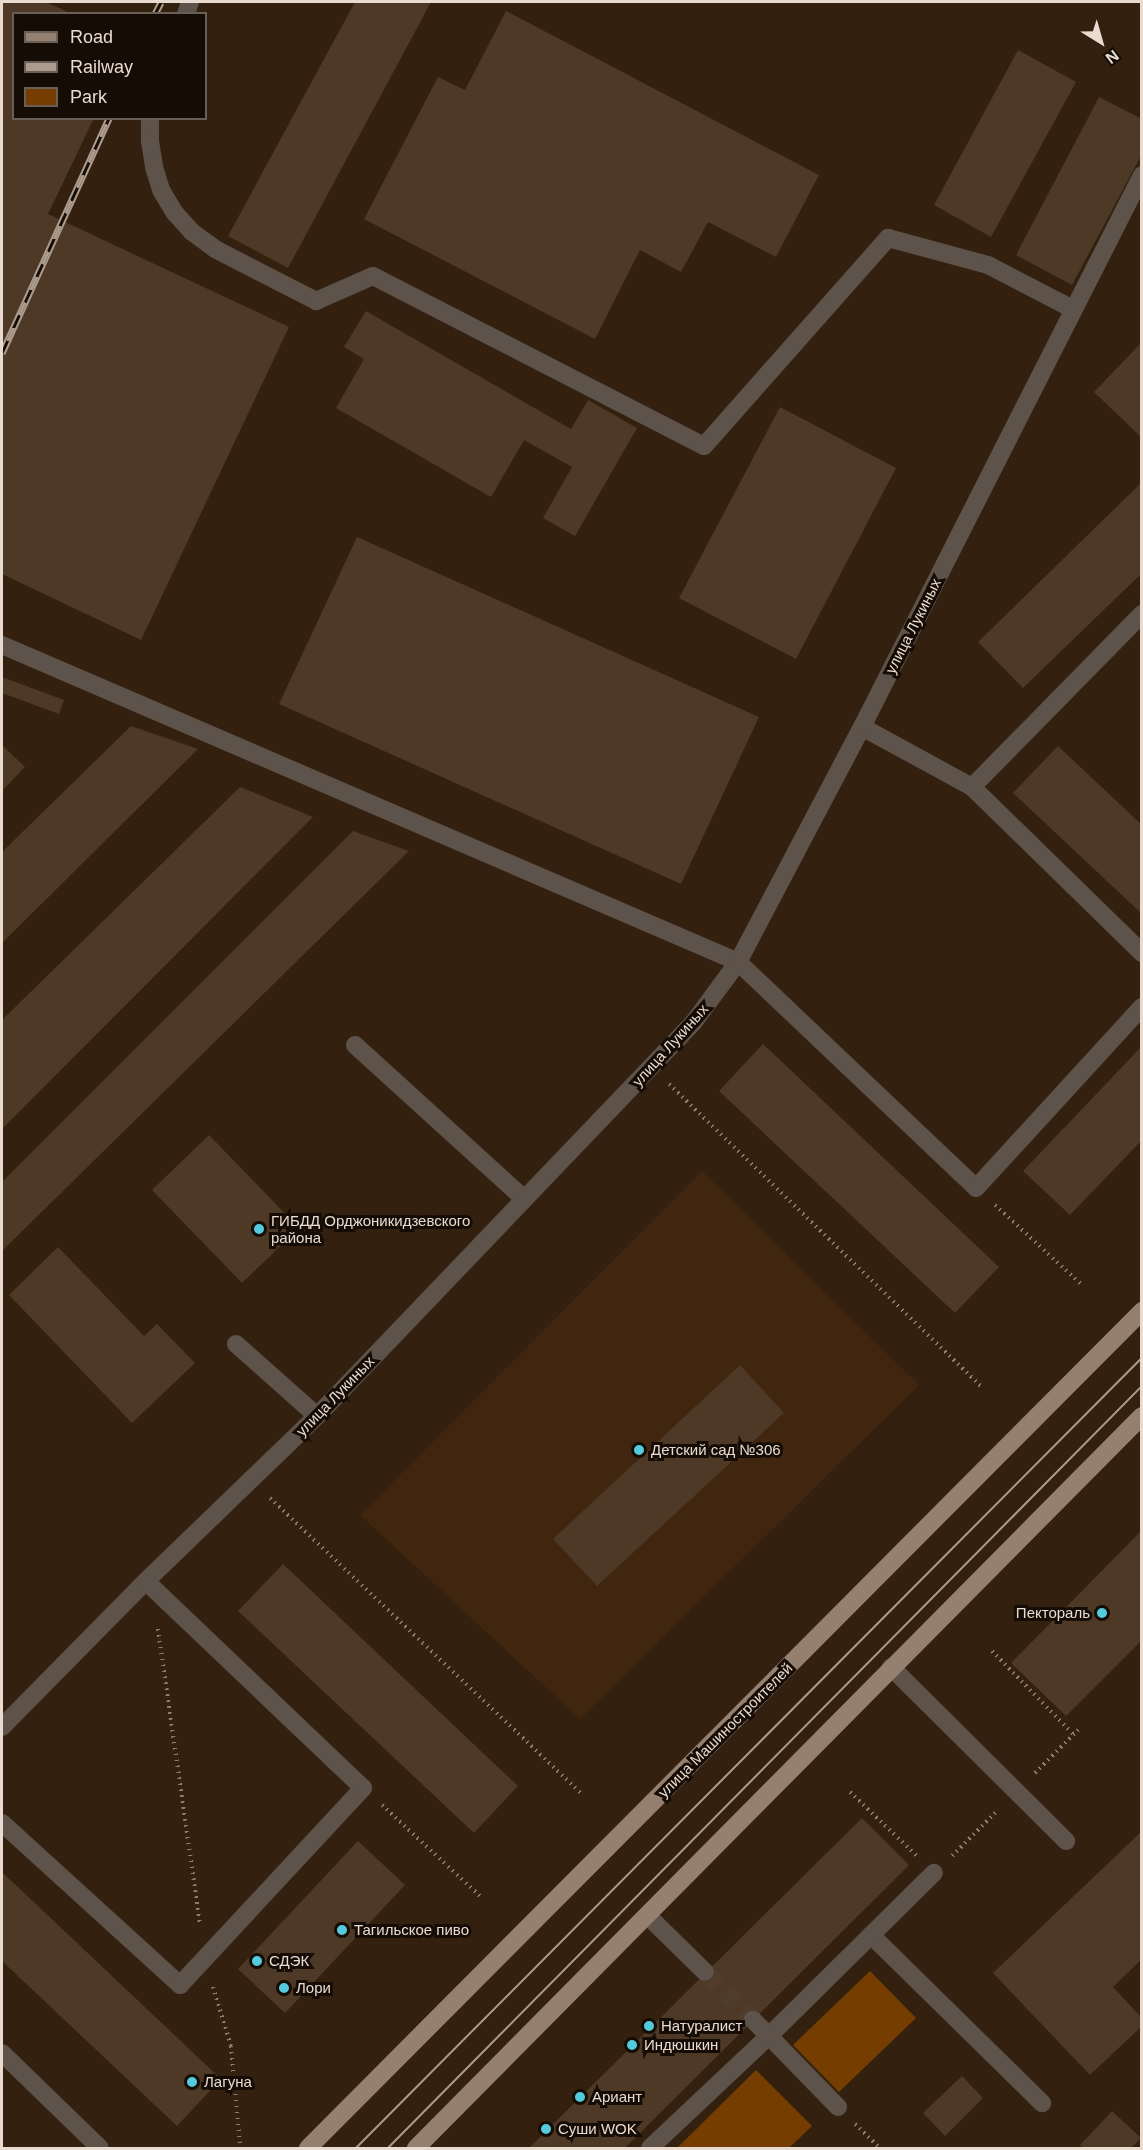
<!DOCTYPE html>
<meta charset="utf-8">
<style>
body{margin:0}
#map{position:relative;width:1143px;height:2150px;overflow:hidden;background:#34200e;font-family:Arial,sans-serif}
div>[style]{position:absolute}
.built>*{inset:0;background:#40260f}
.green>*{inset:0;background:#753e00}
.building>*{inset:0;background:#4e3826}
.minor-tunnel>*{height:18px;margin-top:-9px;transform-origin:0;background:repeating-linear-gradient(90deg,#4f3c2b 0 18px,transparent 0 27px)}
.path>*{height:4px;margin-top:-2px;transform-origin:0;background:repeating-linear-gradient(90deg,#8e7c6e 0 1.5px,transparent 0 6px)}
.minor>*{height:18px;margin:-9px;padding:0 9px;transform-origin:9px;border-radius:9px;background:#5d534b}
.major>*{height:18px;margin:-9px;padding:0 9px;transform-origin:9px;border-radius:9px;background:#957f6f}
.tram>*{height:1.5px;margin:-0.75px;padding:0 0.75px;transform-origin:0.75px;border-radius:0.75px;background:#ac9c8e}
.rail>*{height:7px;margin-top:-3.5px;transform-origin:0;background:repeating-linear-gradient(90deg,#150c05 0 14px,#ac9c8e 0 28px);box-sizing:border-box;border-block:2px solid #ac9c8e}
.dots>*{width:16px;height:16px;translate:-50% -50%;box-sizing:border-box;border:3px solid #150c05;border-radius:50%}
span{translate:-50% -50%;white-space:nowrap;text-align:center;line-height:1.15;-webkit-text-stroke:6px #150c05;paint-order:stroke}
.street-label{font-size:15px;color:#e9dbd0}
.poi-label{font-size:15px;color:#e9dbd0}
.left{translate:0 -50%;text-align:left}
.right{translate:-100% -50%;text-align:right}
.frame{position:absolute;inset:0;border:3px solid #e9dbd0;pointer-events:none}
.legend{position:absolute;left:12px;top:12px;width:195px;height:108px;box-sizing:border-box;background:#150c05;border:2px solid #6a5f56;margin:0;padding:8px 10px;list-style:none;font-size:18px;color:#e9dbd0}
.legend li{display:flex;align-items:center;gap:12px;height:30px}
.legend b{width:30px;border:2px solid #6a5f56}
.north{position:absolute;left:1071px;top:12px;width:60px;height:60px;-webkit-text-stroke:4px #150c05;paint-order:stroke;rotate:143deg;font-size:16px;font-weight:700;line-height:24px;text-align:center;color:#e9dbd0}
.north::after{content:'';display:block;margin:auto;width:21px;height:27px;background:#e9dbd0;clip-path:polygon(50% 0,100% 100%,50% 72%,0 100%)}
</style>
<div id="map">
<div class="built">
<div style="clip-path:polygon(702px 1171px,919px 1385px,580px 1719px,360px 1515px)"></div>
</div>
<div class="green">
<div style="clip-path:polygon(870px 1971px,916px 2018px,839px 2092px,793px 2045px)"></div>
<div style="clip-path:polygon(756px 2070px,812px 2126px,789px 2148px,677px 2148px)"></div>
</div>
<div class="building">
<div style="clip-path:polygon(2px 2px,46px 2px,72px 14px,14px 14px,14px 118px,94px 118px,48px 214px,289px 327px,141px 640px,2px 574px)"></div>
<div style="clip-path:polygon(355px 2px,431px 2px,288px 268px,228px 236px)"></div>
<div style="clip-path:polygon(506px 11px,819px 175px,776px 257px,708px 222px,681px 272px,640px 250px,595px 339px,364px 219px,438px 77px,465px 90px)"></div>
<div style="clip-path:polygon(1018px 50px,1076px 82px,991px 237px,934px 205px)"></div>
<div style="clip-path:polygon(1099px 97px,1142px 119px,1142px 154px,1072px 285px,1016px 255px)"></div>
<div style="clip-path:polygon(366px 311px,571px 429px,588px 400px,637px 428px,575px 536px,543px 518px,572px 467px,524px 440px,491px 497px,336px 408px,364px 359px,344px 347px)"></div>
<div style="clip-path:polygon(1142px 342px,1142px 435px,1140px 436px,1094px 392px)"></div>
<div style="clip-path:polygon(780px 407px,896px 468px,796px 659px,679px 598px)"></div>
<div style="clip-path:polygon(1142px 482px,1142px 573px,1023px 688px,978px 642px)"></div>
<div style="clip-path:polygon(357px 537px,759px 717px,681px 884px,279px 704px)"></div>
<div style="clip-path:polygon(2px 677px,64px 700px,59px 714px,2px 693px)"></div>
<div style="clip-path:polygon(131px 726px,198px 749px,2px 943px,2px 852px)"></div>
<div style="clip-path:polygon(3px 746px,25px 767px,2px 791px,2px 747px)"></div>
<div style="clip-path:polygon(1058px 746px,1142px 825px,1142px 914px,1013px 793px)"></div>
<div style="clip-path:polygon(240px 787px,313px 817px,2px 1129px,2px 1020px)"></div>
<div style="clip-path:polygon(353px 831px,409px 851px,2px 1251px,2px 1182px)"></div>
<div style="clip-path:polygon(763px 1044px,999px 1267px,955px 1313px,719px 1091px)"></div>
<div style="clip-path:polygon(1142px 1046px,1142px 1140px,1070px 1215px,1023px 1171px)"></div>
<div style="clip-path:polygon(209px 1135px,299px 1228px,242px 1283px,152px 1190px)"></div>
<div style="clip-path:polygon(58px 1247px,144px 1336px,157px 1324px,195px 1363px,132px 1423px,9px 1295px)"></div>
<div style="clip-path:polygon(740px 1365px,784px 1413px,597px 1586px,553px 1539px)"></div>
<div style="clip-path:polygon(1142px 1530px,1142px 1640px,1066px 1716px,1011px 1663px)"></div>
<div style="clip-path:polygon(283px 1564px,518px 1786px,474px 1833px,238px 1611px)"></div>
<div style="clip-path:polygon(862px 1818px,909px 1865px,625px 2148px,529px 2148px)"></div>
<div style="clip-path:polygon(1142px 1831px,1142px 1959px,1113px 1987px,1142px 2018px,1142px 2026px,1090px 2075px,993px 1973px)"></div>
<div style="clip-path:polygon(358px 1841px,405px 1885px,285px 2013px,238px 1969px)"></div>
<div style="clip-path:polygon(2px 1872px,221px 2079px,177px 2126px,2px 1961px)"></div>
<div style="clip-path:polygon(962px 2076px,983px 2098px,945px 2136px,923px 2113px)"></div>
<div style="clip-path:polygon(1112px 2111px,1141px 2138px,1131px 2148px,1084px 2148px,1080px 2145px)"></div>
</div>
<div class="minor-tunnel">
<div style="left:705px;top:1972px;width:68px;rotate:45deg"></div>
</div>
<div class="path">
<div style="left:669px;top:1084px;width:434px;rotate:44.1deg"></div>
<div style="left:995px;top:1205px;width:117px;rotate:42.6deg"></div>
<div style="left:270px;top:1498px;width:431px;rotate:43.5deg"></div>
<div style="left:158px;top:1629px;width:298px;rotate:81.9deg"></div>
<div style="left:992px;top:1651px;width:116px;rotate:45.7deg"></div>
<div style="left:1035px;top:1773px;width:62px;rotate:-45deg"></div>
<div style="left:850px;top:1792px;width:93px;rotate:43.7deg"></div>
<div style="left:382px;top:1805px;width:137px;rotate:42.9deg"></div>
<div style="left:952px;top:1856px;width:65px;rotate:-45deg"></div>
<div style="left:213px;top:1987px;width:62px;rotate:73deg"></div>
<div style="left:231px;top:2046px;width:99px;rotate:84.8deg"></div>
<div style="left:855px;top:2124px;width:35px;rotate:44deg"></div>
</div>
<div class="minor">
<div style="left:186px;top:14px;width:13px;rotate:-72deg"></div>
<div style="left:150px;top:118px;width:23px;rotate:90deg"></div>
<div style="left:150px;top:141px;width:26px;rotate:81deg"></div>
<div style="left:154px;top:167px;width:24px;rotate:73deg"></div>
<div style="left:161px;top:190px;width:26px;rotate:59deg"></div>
<div style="left:174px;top:212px;width:27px;rotate:48deg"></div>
<div style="left:192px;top:232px;width:29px;rotate:36deg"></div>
<div style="left:215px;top:249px;width:114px;rotate:27.2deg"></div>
<div style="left:316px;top:301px;width:62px;rotate:-23.7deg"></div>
<div style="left:373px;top:276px;width:372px;rotate:27.2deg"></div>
<div style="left:704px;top:446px;width:278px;rotate:-48.5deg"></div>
<div style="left:888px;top:238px;width:104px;rotate:15.1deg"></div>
<div style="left:988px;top:265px;width:96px;rotate:27.4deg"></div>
<div style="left:2px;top:645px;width:801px;rotate:23.3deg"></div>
<div style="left:738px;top:962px;width:328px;rotate:43.5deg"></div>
<div style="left:976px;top:1188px;width:246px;rotate:-47.5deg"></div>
<div style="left:862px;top:727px;width:125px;rotate:28.6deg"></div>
<div style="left:972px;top:787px;width:238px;rotate:44.3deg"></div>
<div style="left:972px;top:787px;width:243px;rotate:-45.5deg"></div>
<div style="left:355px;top:1045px;width:227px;rotate:42.3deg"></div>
<div style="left:236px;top:1344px;width:108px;rotate:41.6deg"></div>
<div style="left:891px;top:1667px;width:247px;rotate:44.8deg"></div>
<div style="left:2px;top:1727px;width:205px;rotate:-45.4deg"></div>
<div style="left:146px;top:1581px;width:238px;rotate:-44deg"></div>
<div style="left:317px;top:1416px;width:544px;rotate:-46.27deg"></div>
<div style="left:693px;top:1023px;width:76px;rotate:-53.6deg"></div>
<div style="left:738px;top:962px;width:266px;rotate:-62.2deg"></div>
<div style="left:862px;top:727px;width:619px;rotate:-63.1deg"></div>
<div style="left:2px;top:1823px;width:241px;rotate:42.3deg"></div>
<div style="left:180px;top:1985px;width:269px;rotate:-47.1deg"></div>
<div style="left:363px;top:1788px;width:300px;rotate:-136.4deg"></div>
<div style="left:647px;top:1915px;width:81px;rotate:44.5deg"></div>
<div style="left:871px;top:1935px;width:240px;rotate:44.5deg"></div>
<div style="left:2px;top:2053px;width:136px;rotate:44.1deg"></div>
<div style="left:838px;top:2107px;width:99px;rotate:-134.2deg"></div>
<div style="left:769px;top:2036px;width:232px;rotate:-44.7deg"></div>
<div style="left:650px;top:2148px;width:163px;rotate:-43.3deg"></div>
<div style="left:769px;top:2036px;width:23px;rotate:-135deg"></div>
</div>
<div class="major">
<div style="left:308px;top:2148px;width:1182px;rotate:-45.1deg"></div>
<div style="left:416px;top:2148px;width:1031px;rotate:-45.24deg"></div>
</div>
<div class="tram">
<div style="left:356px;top:2148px;width:1114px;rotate:-45.15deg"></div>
<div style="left:388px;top:2148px;width:1072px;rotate:-45.3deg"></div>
</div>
<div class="rail">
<div style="left:155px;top:14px;width:13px;rotate:-63deg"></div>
<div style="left:2px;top:353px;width:258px;rotate:-65.5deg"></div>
</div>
<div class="dots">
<div style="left:259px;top:1229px;background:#54cadd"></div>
<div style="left:639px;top:1450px;background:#54cadd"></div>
<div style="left:1102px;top:1613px;background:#54cadd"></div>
<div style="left:342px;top:1930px;background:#54cadd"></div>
<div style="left:257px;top:1961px;background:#54cadd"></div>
<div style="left:284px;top:1988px;background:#54cadd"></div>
<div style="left:649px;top:2026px;background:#54cadd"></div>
<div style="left:632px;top:2045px;background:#54cadd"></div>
<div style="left:192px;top:2082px;background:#54cadd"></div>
<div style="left:580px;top:2097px;background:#54cadd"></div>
<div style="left:546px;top:2129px;background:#54cadd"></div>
</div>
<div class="street-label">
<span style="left:913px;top:626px;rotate:-63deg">улица Лукиных</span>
<span style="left:670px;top:1045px;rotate:-48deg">улица Лукиных</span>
<span style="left:335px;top:1396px;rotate:-46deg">улица Лукиных</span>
<span style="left:725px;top:1730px;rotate:-45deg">улица Машиностроителей</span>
</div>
<div class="poi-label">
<span class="left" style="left:271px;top:1229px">ГИБДД Орджоникидзевского<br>района</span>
<span class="left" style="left:651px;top:1450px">Детский сад №306</span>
<span class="right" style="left:1090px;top:1613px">Пектораль</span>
<span class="left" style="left:354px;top:1930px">Тагильское пиво</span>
<span class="left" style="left:269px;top:1961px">СДЭК</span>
<span class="left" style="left:296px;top:1988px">Лори</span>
<span class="left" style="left:661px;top:2026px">Натуралист</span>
<span class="left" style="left:644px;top:2045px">Индюшкин</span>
<span class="left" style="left:204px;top:2082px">Лагуна</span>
<span class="left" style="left:592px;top:2097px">Ариант</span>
<span class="left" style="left:558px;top:2129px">Суши WOK</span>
</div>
<div class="frame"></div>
<ul class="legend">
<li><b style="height:8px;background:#957f6f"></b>Road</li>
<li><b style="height:8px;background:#ac9c8e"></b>Railway</li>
<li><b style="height:16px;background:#753e00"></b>Park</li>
</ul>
<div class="north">N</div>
</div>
